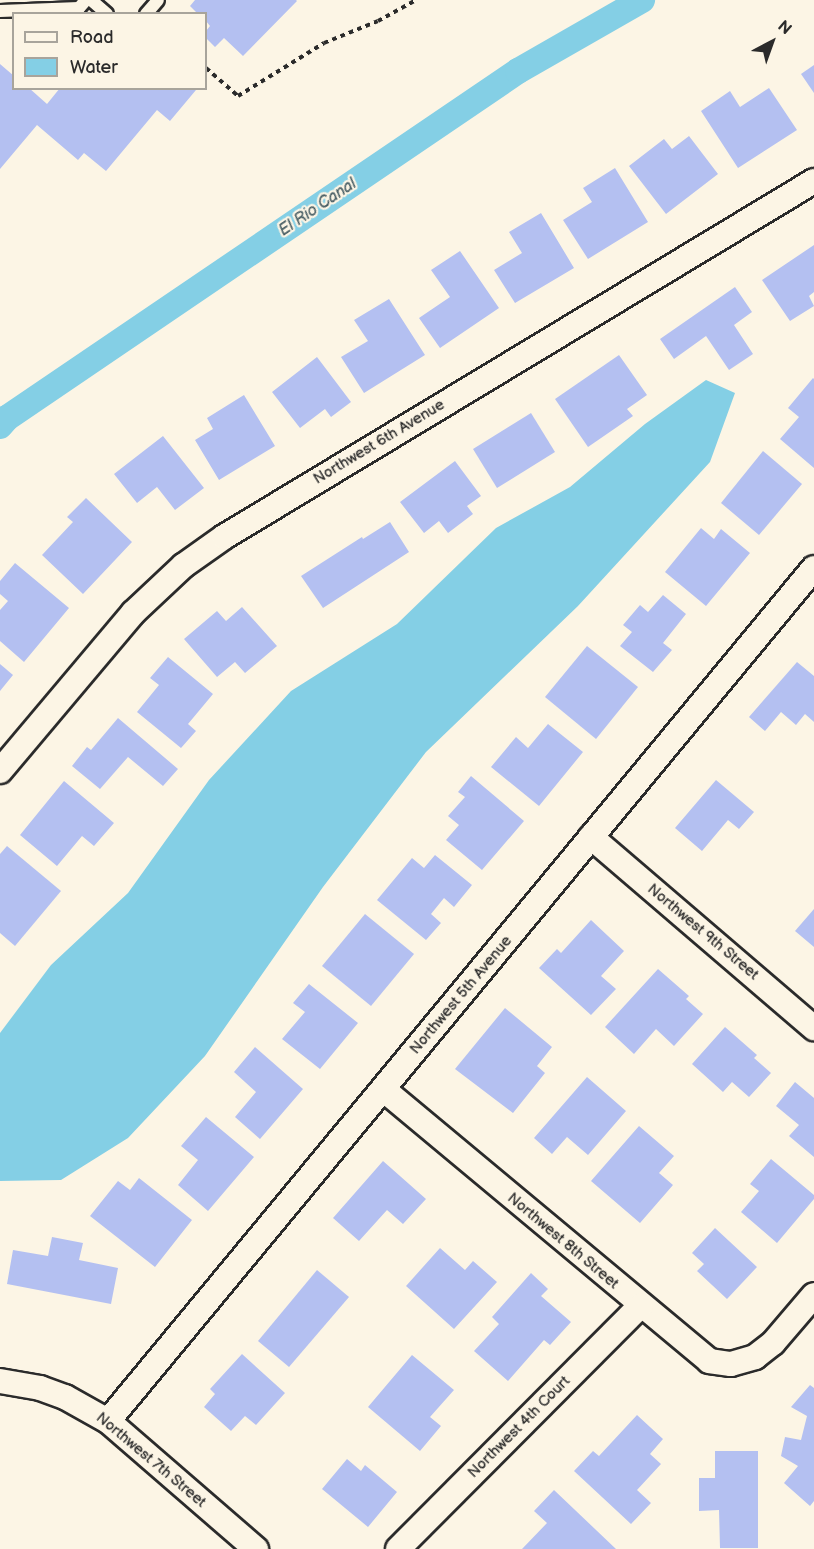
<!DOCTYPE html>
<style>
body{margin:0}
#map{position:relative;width:814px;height:1549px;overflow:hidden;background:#fcf5e5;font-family:"Balsamiq Sans",sans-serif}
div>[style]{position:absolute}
.water>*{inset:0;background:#84cfe5}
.canal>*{height:26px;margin:-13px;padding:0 13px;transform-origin:13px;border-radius:13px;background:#84cfe5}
.building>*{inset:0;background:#b4c0f1}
.path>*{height:4px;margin-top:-2px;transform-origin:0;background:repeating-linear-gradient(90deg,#2b2b2b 0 4.5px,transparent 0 9px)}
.roads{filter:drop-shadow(2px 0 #2b2b2b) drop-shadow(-2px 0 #2b2b2b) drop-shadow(0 2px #2b2b2b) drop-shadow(0 -2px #2b2b2b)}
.service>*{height:12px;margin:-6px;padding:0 6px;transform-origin:6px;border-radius:6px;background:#fcf5e5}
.minor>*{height:24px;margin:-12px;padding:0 12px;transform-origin:12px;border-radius:12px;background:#fcf5e5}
span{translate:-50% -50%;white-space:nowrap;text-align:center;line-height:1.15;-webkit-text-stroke:4.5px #fcf5e5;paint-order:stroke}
.street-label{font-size:15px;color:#2b2b2b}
.water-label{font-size:16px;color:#465c63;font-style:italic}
.legend{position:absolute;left:12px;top:12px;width:195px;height:78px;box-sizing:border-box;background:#fcf5e5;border:2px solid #a8a49b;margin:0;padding:8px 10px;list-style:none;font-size:18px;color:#2b2b2b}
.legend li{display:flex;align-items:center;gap:12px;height:30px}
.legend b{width:30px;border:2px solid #a8a49b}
.north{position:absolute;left:742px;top:12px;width:60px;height:60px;-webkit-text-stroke:4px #fcf5e5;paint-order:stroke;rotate:41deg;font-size:16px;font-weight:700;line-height:24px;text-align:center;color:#2b2b2b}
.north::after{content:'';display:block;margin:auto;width:21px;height:27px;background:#2b2b2b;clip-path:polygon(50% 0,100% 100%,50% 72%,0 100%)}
</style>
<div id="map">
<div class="water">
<div style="clip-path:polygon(706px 380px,735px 393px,710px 462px,578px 606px,426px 752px,323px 887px,205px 1056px,128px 1138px,61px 1180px,0 1181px,0 1033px,51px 965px,128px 893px,209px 780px,291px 691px,397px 624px,496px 528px,570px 487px,645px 424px)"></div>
</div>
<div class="canal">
<div style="left:0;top:426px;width:11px;rotate:-49deg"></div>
<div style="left:7px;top:418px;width:618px;rotate:-34.18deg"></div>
<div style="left:518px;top:71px;width:143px;rotate:-29.8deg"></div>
</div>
<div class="building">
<div style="clip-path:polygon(195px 0,296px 0,297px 1px,243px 56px,224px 38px,215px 47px,206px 38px,206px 31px,210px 26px,206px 21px,206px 14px,198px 14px,190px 6px)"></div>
<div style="clip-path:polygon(0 64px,14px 76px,14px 88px,29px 88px,47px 104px,60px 88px,196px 90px,170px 121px,157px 110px,106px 171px,84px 153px,78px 160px,37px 125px,0 169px)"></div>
<div style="clip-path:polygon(814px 65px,814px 93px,801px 74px)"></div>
<div style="clip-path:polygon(769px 88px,797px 130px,738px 168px,701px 111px,730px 91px,740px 107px)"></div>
<div style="clip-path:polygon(689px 136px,718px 174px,666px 214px,629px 166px,664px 139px,672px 149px)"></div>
<div style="clip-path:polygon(615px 168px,648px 222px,588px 259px,563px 220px,592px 202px,583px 188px)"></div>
<div style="clip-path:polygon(541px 213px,574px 268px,515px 303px,494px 270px,522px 253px,509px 232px)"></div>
<div style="clip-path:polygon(814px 245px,814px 292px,809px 296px,814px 306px,790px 321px,762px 280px)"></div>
<div style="clip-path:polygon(460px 251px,499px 308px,440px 348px,419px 318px,450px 297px,431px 270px)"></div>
<div style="clip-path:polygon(735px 287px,752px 312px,734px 325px,753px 354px,729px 370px,706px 336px,674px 359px,660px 339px)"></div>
<div style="clip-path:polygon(389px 299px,425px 355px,364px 393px,341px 357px,368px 341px,354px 320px)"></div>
<div style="clip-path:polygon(619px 355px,647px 395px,627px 409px,633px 416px,588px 447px,555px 399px)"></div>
<div style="clip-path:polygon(317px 357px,351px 402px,331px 417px,325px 409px,300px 428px,272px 392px)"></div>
<div style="clip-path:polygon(813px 378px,814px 379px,814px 468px,780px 439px,799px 417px,788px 408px)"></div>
<div style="clip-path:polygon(244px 395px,275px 446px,219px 480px,195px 440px,213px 429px,207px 418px)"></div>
<div style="clip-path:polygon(531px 413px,555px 452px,497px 488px,473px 449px)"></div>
<div style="clip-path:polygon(163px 436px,204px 488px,175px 510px,157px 487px,137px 503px,114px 474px)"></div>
<div style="clip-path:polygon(763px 451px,802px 484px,759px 535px,721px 503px)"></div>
<div style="clip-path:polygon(455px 461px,481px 496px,467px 506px,473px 514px,448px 533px,439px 521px,424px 533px,400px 502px)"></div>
<div style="clip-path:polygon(86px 498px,132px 542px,83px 594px,42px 555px,73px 522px,67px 517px)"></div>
<div style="clip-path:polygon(390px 522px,409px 552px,323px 608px,301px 576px,362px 537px,363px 539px)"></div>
<div style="clip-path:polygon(701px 528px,714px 539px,721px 529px,750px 553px,706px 606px,665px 572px)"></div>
<div style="clip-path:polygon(15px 563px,69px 608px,24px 662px,0 641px,0 610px,8px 601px,0 594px,0 581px)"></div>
<div style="clip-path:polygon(663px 595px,686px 614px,663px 643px,672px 650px,653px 672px,620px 646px,632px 632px,623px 625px,640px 605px,648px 612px)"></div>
<div style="clip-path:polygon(242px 607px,277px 646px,245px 673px,235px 662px,217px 677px,184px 639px,217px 611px,226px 621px)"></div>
<div style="clip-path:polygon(587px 646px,638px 687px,596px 739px,545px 697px)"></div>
<div style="clip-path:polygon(168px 657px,213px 694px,188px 724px,196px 731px,181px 748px,137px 712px,159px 685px,150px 678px)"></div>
<div style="clip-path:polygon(797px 662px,814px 676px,814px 722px,805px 714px,796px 725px,781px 712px,765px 731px,749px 717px)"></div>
<div style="clip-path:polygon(0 664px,13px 675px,0 691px)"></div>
<div style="clip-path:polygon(118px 718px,178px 769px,163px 786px,128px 757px,100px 789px,72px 766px,87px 747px,91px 750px)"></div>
<div style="clip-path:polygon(548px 724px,583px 752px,539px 806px,491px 767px,516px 737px,528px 748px)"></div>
<div style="clip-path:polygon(471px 776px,524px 821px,482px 870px,446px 840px,459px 825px,448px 816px,465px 797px,458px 792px)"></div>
<div style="clip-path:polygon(716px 780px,754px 812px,739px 829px,728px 820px,702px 851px,675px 828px)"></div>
<div style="clip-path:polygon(64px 781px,114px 823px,94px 846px,82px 836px,57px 866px,20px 835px)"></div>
<div style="clip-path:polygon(7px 846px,61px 891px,15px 946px,0 933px,0 854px)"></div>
<div style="clip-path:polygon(435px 855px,472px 885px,454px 907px,444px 898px,431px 914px,441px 923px,426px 940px,377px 900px,412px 858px,424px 868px)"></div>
<div style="clip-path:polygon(814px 909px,814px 947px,795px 931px)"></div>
<div style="clip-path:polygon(365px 914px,414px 954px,371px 1006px,322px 966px)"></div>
<div style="clip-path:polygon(591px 920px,624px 951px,601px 976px,616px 989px,591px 1015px,539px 968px,557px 949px,561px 953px)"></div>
<div style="clip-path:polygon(658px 969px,689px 996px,686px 999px,703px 1014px,674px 1046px,656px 1029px,634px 1054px,605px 1027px)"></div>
<div style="clip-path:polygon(309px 984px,358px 1023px,320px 1069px,282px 1039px,305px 1012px,293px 1003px)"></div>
<div style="clip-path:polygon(505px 1008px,552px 1047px,537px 1066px,545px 1073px,513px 1113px,455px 1069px)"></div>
<div style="clip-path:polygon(725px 1027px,757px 1055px,754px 1058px,771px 1073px,749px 1097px,732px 1082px,723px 1092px,692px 1064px)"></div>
<div style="clip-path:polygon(255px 1047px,303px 1089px,260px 1139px,235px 1117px,256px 1092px,234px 1072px)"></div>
<div style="clip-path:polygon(587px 1077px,626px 1111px,588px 1155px,567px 1137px,552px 1154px,534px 1138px)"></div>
<div style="clip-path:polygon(795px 1082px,814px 1098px,814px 1157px,789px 1136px,799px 1125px,776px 1106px)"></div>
<div style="clip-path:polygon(206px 1117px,254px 1157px,208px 1211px,178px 1185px,198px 1160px,181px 1146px)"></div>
<div style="clip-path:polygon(639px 1126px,674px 1156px,659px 1173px,673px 1185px,640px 1223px,591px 1181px)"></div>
<div style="clip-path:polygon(771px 1159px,814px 1195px,814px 1199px,777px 1243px,741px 1212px,759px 1191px,750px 1184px)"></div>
<div style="clip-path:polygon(383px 1161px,426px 1199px,403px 1224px,387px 1210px,359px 1241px,333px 1218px)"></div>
<div style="clip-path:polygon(139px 1178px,192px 1220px,155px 1267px,90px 1216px,118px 1181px,130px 1190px)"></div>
<div style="clip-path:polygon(715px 1228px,757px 1267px,727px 1299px,697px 1271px,704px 1264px,692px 1253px)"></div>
<div style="clip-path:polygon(52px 1237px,83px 1243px,79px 1260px,118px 1268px,111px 1304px,7px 1284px,13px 1250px,48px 1256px)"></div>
<div style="clip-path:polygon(440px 1248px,465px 1270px,473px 1261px,497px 1282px,454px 1329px,406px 1286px)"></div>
<div style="clip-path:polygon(317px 1270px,349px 1297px,289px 1367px,258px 1341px)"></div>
<div style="clip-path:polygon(531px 1273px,548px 1289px,541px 1296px,571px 1322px,550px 1345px,544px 1340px,508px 1381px,474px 1351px,499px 1324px,492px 1317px)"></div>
<div style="clip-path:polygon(242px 1354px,285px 1393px,256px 1425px,245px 1416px,231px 1431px,204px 1407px,215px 1394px,210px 1389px)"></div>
<div style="clip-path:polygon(412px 1355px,454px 1390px,430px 1417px,441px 1426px,420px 1451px,368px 1407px)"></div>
<div style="clip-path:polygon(810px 1385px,814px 1388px,814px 1501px,810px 1506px,784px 1483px,798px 1466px,781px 1456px,785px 1437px,801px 1440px,807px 1416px,791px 1407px)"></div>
<div style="clip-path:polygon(637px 1415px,663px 1439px,650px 1454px,661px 1464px,637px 1490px,651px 1503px,631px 1524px,574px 1471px,593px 1451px,599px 1456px)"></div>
<div style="clip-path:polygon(715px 1451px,758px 1451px,758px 1548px,720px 1548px,719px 1510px,699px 1511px,699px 1478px,715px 1478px)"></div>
<div style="clip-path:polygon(347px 1459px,361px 1471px,365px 1465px,397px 1492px,368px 1527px,322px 1489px)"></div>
<div style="clip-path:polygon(554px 1490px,616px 1549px,522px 1549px,547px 1523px,534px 1511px)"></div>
</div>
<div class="path">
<div style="left:206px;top:68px;width:43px;rotate:41.2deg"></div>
<div style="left:238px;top:96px;width:101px;rotate:-31.6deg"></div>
<div style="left:324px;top:43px;width:58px;rotate:-22.2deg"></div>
<div style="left:378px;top:21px;width:43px;rotate:-28.9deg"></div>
</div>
<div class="roads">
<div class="service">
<div style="left:91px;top:0;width:21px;rotate:41deg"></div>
<div style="left:0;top:11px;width:79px;rotate:-2.2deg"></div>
<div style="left:79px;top:8px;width:11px;rotate:-49deg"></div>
<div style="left:146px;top:14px;width:18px;rotate:-49deg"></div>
</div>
<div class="minor">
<div style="left:0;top:771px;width:207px;rotate:-49.9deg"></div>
<div style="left:133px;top:613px;width:69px;rotate:-43.2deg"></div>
<div style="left:183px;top:566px;width:50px;rotate:-35.3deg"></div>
<div style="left:224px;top:537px;width:689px;rotate:-31.11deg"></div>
<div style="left:591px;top:837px;width:294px;rotate:40.6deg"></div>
<div style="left:383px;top:1089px;width:425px;rotate:39.8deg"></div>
<div style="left:709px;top:1361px;width:22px;rotate:8deg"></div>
<div style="left:731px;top:1364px;width:25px;rotate:-16deg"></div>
<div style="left:755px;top:1357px;width:23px;rotate:-38deg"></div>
<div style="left:773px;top:1343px;width:63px;rotate:-49.5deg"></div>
<div style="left:0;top:1381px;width:41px;rotate:9.9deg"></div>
<div style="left:40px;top:1388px;width:27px;rotate:20deg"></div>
<div style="left:65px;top:1397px;width:49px;rotate:29.2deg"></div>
<div style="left:108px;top:1421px;width:196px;rotate:40.9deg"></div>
<div style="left:108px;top:1421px;width:1107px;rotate:-50.39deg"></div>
<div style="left:398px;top:1549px;width:343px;rotate:-45.1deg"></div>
</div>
</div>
<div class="street-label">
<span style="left:379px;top:442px;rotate:-31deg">Northwest 6th Avenue</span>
<span style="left:703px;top:932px;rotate:40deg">Northwest 9th Street</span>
<span style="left:461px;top:995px;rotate:-50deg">Northwest 5th Avenue</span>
<span style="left:563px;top:1241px;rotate:40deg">Northwest 8th Street</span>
<span style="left:519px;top:1427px;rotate:-45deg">Northwest 4th Court</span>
<span style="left:151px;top:1460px;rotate:40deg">Northwest 7th Street</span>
</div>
<div class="water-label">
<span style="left:318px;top:208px;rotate:-34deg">El Rio Canal</span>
</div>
<ul class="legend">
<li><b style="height:8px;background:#fcf5e5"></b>Road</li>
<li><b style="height:16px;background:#84cfe5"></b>Water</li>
</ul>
<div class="north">N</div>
</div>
